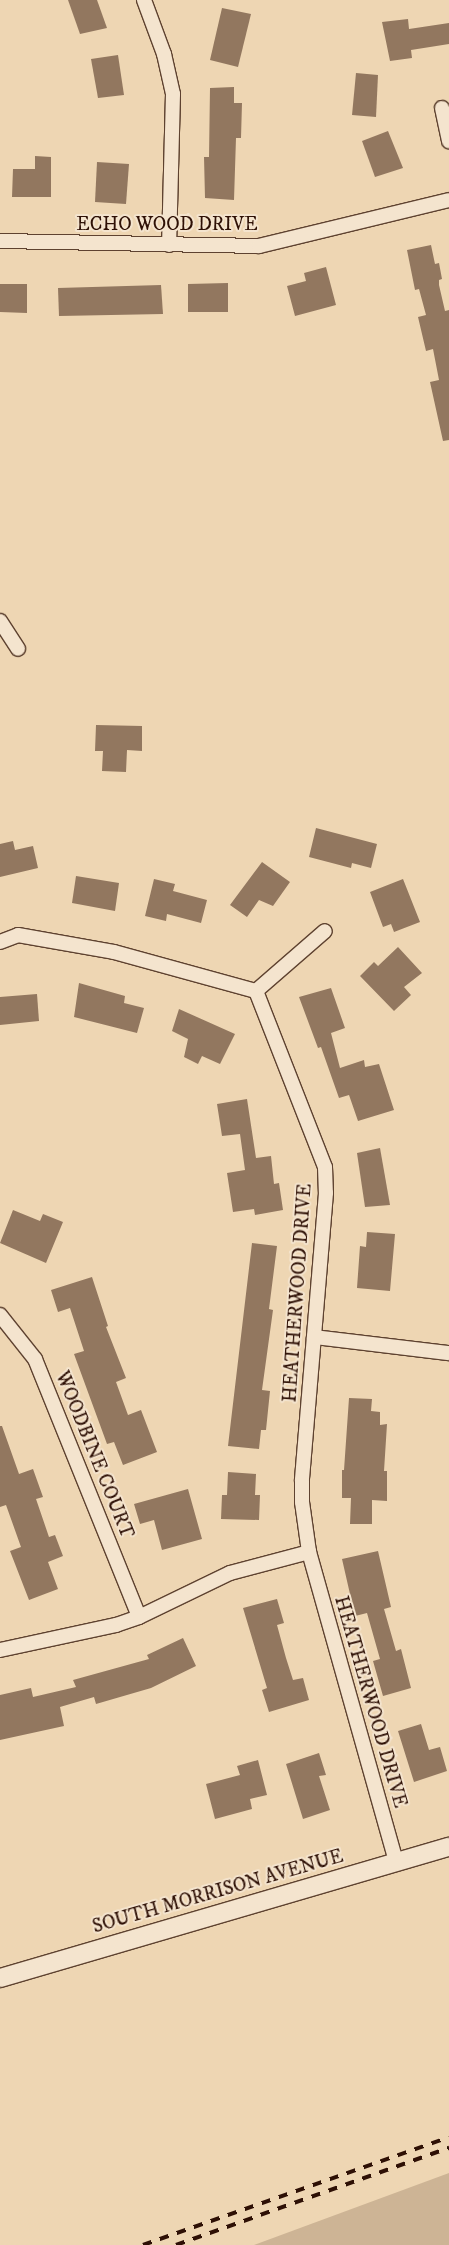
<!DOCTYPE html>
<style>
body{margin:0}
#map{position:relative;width:449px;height:2245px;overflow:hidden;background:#eed6b3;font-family:"IM FELL DW Pica",serif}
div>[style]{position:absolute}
.green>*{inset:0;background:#cdb495}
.building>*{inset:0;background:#92775f}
.roads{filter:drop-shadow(1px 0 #5e4230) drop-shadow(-1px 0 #5e4230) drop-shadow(0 1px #5e4230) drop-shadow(0 -1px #5e4230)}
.minor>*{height:14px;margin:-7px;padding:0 7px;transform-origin:7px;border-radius:7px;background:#f4e4ce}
.tertiary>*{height:18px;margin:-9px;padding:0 9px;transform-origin:9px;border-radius:9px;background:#f4e4ce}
.rail>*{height:4px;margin-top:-2px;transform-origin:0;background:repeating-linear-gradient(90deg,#2e1005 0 9px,transparent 0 18px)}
span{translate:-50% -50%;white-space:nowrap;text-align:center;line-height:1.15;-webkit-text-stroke:4px #f4e4ce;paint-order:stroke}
.street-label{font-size:19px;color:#2e1005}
</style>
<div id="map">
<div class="green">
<div style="clip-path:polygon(449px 2173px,449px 2245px,254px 2245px)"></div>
</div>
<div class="building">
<div style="clip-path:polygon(68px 0,97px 0,107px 28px,80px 34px)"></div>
<div style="clip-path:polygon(222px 8px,251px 14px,238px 67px,210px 60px)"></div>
<div style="clip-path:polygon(408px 19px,409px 29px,449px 23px,449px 44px,411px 50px,412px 58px,390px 61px,382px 22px)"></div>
<div style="clip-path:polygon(118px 55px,124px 95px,98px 98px,91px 59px)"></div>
<div style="clip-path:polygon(356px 73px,378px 75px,376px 117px,352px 115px)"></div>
<div style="clip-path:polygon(234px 87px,234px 103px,242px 103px,241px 138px,236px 138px,234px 200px,205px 198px,204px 157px,209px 157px,210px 88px)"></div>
<div style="clip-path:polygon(388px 131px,403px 168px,375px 177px,362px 141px)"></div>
<div style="clip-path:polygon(35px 156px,51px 157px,51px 197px,12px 197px,13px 169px,35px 169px)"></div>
<div style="clip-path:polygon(97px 162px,129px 164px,126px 204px,95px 202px)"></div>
<div style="clip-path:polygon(431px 245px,435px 264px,439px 263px,442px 279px,439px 280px,439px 285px,445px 311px,449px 310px,449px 440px,443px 441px,430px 382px,439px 380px,433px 349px,426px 351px,418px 317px,426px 315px,419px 289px,415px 290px,407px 250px)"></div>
<div style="clip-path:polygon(326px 267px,336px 305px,295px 316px,287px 286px,306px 281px,304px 273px)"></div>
<div style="clip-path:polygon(228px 283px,228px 312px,188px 312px,188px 284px)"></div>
<div style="clip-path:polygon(0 284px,27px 284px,27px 313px,0 312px)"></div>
<div style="clip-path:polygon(161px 285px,163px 314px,59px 316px,58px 288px)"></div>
<div style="clip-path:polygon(96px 725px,142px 726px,142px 751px,127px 750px,126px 772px,102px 771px,103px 751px,95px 751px)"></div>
<div style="clip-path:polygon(316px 828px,377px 844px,371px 868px,352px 863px,351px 868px,309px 857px)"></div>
<div style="clip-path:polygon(13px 841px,15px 850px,33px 846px,38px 868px,0 877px,0 844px)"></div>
<div style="clip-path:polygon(262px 862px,290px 882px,273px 906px,259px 900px,247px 917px,230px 905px)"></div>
<div style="clip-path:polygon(76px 876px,119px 883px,115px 911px,72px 903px)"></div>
<div style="clip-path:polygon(154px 879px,175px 884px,173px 891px,207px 900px,201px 923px,167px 914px,166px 921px,145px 916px)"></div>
<div style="clip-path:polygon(403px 879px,420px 922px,394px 932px,391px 924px,383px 927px,370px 892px)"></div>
<div style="clip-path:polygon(398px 947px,422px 973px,404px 987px,411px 995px,394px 1011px,360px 976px,374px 962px,378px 966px)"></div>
<div style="clip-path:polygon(79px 983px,125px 996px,124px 1003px,144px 1008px,137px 1033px,74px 1017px)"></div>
<div style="clip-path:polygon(331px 988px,345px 1028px,331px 1033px,340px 1068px,364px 1060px,365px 1067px,379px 1064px,394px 1110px,358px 1121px,349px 1095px,339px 1098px,321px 1047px,318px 1048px,299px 997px)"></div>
<div style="clip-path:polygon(37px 994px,39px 1021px,0 1025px,0 997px)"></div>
<div style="clip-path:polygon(179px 1009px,235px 1034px,220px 1064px,202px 1056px,198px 1064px,184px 1057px,188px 1039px,172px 1031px)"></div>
<div style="clip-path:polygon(247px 1099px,256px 1158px,271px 1156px,274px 1184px,279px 1183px,283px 1210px,255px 1215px,254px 1209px,233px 1212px,227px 1173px,245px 1170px,240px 1134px,222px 1136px,217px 1104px)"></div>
<div style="clip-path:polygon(380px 1148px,390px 1205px,365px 1207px,357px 1153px)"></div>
<div style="clip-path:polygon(13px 1210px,40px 1221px,43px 1214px,63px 1222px,46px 1263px,0 1243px)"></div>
<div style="clip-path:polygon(367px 1232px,395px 1234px,390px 1291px,357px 1288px,360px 1246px,366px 1247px)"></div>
<div style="clip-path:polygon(252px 1243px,277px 1246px,269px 1309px,273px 1310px,262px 1390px,270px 1391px,266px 1430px,261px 1430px,259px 1449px,228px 1446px)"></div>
<div style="clip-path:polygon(92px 1277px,108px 1326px,106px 1327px,126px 1378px,116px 1382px,128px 1415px,141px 1410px,157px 1452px,123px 1465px,114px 1442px,107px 1444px,74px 1354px,84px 1351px,70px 1308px,58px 1312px,51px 1290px)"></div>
<div style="clip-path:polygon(349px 1398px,372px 1399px,371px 1411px,380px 1412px,380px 1425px,387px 1424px,384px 1471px,387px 1471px,387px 1501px,372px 1500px,372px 1524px,350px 1524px,351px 1498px,342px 1498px,342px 1470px,344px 1470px)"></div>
<div style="clip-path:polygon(0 1426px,2px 1426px,19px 1474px,33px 1469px,43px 1497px,36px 1499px,49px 1537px,55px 1535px,63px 1556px,48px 1562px,58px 1589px,29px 1600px,10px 1551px,21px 1547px,6px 1505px,0 1507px)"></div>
<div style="clip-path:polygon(228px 1472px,256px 1474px,255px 1495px,260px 1495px,259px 1520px,221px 1519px,222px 1495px,227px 1495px)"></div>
<div style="clip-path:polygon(188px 1489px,202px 1539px,162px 1550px,154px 1520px,140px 1524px,134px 1504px)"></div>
<div style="clip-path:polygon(378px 1551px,391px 1607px,384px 1609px,396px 1651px,401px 1649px,411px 1688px,383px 1696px,373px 1661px,380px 1659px,367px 1613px,355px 1616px,342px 1559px)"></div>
<div style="clip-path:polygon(277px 1599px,284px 1623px,277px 1625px,286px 1658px,293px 1680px,303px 1678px,309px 1700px,269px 1712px,262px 1690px,267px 1688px,243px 1608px)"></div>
<div style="clip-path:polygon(183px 1638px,196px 1666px,151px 1688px,96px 1704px,94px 1697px,60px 1707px,64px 1726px,0 1740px,0 1695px,31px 1688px,33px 1697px,76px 1687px,73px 1680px,149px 1659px,147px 1655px)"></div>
<div style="clip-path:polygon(421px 1724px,429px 1750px,440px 1747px,447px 1771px,414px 1782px,398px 1731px)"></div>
<div style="clip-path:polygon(319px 1753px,326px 1775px,319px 1776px,330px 1810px,303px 1819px,286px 1764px)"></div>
<div style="clip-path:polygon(258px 1760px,267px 1795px,250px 1799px,252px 1809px,215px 1819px,206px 1784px,240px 1775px,237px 1766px)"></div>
</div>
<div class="roads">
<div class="minor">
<div style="left:144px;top:0;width:58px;rotate:69.7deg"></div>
<div style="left:164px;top:54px;width:41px;rotate:77.3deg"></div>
<div style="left:173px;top:94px;width:151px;rotate:91.5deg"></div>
<div style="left:442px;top:108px;width:34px;rotate:78deg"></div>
<div style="left:0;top:241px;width:259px;rotate:1.1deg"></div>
<div style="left:259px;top:246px;width:195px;rotate:-13.6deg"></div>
<div style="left:0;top:621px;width:33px;rotate:57deg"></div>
<div style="left:0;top:942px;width:19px;rotate:-21deg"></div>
<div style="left:18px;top:935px;width:97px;rotate:10deg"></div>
<div style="left:114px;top:952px;width:147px;rotate:15.4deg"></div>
<div style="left:256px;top:991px;width:189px;rotate:68.6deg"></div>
<div style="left:325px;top:1167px;width:26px;rotate:88deg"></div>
<div style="left:326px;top:1193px;width:289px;rotate:94.8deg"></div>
<div style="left:302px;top:1481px;width:21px;rotate:90deg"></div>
<div style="left:302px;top:1502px;width:50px;rotate:82deg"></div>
<div style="left:309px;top:1552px;width:322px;rotate:74.3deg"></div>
<div style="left:256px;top:991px;width:91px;rotate:-41deg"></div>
<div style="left:0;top:1315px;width:56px;rotate:51.5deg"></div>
<div style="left:35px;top:1359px;width:278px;rotate:68deg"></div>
<div style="left:314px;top:1337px;width:136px;rotate:6.8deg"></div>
<div style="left:0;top:1650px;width:119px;rotate:-12.2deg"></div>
<div style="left:116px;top:1625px;width:24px;rotate:-19deg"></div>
<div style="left:139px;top:1617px;width:101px;rotate:-25.8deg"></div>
<div style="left:230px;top:1573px;width:82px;rotate:-14.9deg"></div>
</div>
<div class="tertiary">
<div style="left:0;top:1978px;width:468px;rotate:-16.3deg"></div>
</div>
</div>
<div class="rail">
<div style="left:143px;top:2245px;width:324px;rotate:-19.4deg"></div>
<div style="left:176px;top:2245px;width:290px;rotate:-19.6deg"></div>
</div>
<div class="street-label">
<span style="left:167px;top:225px">ECHO WOOD DRIVE</span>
<span style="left:298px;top:1293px;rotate:-86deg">HEATHERWOOD DRIVE</span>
<span style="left:94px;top:1455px;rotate:68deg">WOODBINE COURT</span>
<span style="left:370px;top:1702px;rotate:74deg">HEATHERWOOD DRIVE</span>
<span style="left:218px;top:1892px;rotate:-16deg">SOUTH MORRISON AVENUE</span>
</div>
</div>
